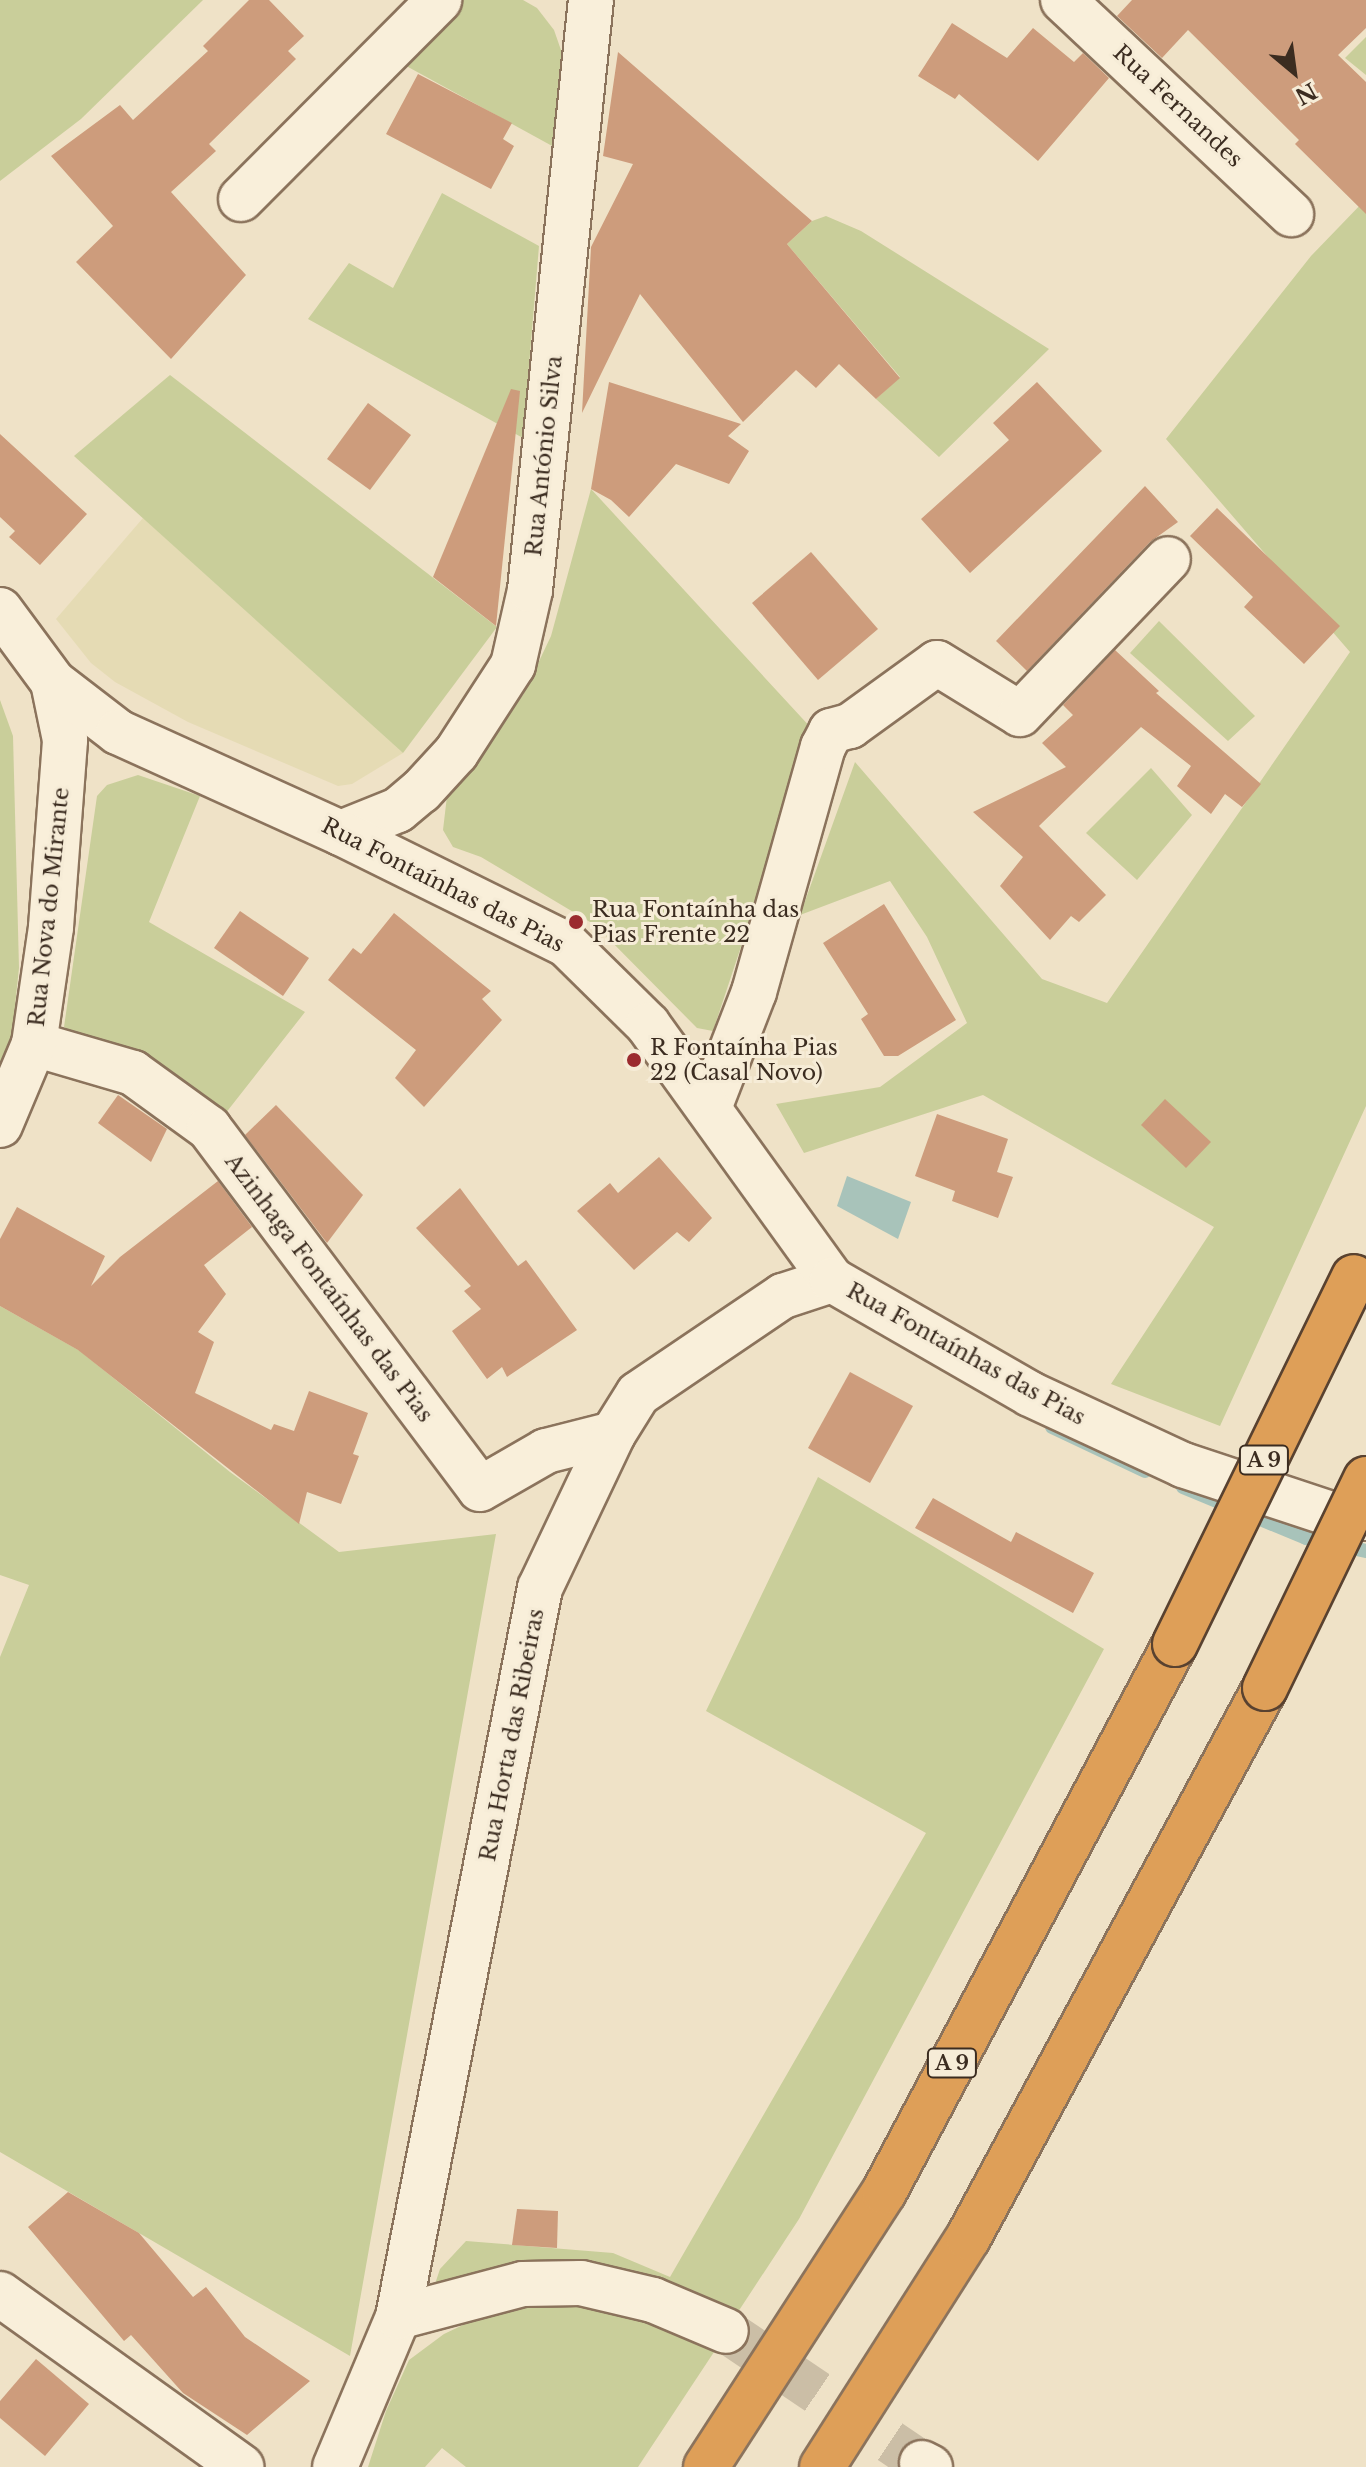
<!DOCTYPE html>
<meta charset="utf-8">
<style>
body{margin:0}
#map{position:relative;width:1366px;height:2467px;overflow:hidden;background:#efe2c7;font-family:"Libre Baskerville",serif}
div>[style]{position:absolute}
.farmland>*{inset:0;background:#e5dbb4}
.green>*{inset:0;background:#c9ce9a}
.water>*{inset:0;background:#a8c3ba}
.stream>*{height:14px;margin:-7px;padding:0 7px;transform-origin:7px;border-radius:7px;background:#a8c3ba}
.building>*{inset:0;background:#cd9c7c}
.street-tunnel>*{height:44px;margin-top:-22px;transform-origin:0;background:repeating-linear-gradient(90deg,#cbbea6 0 44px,transparent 0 66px)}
.roads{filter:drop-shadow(2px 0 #8b735c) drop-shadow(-2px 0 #8b735c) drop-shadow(0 2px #8b735c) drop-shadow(0 -2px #8b735c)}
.street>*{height:44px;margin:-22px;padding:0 22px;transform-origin:22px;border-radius:22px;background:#f9efda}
.secondary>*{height:44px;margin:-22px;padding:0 22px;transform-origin:22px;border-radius:22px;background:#f9efda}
.highway>*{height:44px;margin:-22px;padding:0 22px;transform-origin:22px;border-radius:22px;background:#de9f58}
.bridges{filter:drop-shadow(2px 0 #594230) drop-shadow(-2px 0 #594230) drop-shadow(0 2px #594230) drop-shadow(0 -2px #594230)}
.highway-bridge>*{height:44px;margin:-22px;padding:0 22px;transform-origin:22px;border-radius:22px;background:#de9f58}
.dots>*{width:22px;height:22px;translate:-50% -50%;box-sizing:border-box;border:4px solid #f6ecd7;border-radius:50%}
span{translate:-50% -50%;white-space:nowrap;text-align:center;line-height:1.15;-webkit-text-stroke:6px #f6ecd7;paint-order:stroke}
.shield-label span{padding:2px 6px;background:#f6ecd7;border:2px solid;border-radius:6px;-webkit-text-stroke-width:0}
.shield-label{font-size:20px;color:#3b2c20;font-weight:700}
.street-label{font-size:22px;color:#3b2c20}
.poi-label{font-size:22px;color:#3b2c20}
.left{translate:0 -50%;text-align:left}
.north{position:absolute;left:1254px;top:32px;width:80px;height:80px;-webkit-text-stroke:6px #f6ecd7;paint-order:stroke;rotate:151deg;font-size:22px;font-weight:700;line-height:32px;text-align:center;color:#3b2c20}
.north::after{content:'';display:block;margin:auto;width:28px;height:36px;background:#3b2c20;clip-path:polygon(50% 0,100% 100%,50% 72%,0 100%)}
</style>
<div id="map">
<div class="farmland">
<div style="clip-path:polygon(143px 518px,403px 753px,352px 784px,338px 786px,188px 722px,115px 682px,91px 663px,56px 619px)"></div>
</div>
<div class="green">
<div style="clip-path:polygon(0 0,203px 0,81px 119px,0 181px)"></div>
<div style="clip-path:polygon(458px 0,523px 0,537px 8px,554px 30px,562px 53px,554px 147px,399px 62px)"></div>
<div style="clip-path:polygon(1366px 37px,1366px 75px,1345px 58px)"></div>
<div style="clip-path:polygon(442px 193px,539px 246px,523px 438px,308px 319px,349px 263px,393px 288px)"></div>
<div style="clip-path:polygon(1366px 199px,1366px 1106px,1220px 1426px,1111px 1384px,1214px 1227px,983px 1095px,804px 1153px,776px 1104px,880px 1087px,967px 1023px,927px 937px,890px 881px,800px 915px,855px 762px,1042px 979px,1107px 1003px,1350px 652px,1166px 439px,1311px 256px)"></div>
<div style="clip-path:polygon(826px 216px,861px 231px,1049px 349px,939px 457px,876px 399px,900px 377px,787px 244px,812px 221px)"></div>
<div style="clip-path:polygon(170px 375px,497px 627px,403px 753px,74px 456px)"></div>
<div style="clip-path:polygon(591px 489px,813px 730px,713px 1031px,697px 1028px,595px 925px,481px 857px,453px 847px,443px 830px,447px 796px,523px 695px,551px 636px)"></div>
<div style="clip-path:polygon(1159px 621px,1255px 716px,1228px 741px,1130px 653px)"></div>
<div style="clip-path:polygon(0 700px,13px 736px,19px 968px,9px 1062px,0 1078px)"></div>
<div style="clip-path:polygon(1151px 768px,1192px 815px,1137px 880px,1086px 833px)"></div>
<div style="clip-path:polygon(138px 775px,200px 796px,149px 922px,305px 1012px,225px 1114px,64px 1027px,97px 796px,107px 785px)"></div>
<div style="clip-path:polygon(0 1306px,80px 1351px,230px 1472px,339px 1552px,496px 1534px,350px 2356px,0 2152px,0 1657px,29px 1585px,0 1575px)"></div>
<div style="clip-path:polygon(818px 1477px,1104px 1649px,799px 2219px,736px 2315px,571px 2259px,510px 2265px,432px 2293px,440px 2269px,466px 2241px,613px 2253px,670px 2277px,926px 1833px,706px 1711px)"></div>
<div style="clip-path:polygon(569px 2301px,652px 2323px,714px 2352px,638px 2467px,466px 2467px,442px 2448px,425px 2467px,368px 2467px,386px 2411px,409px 2360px,444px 2334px,486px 2314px)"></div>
</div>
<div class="water">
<div style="clip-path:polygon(847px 1176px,911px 1202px,898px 1239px,837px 1206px)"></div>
</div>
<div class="stream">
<div style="left:1052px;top:1427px;width:103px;rotate:25.3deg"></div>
<div style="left:1183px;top:1487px;width:133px;rotate:22.5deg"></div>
<div style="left:1306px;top:1538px;width:61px;rotate:12.2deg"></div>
</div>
<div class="building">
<div style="clip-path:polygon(249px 0,269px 0,304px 36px,288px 51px,296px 59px,209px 144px,216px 151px,171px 192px,246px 275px,171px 359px,76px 262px,113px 226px,51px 156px,120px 105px,133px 120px,208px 51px,203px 46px)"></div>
<div style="clip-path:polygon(1132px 0,1366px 0,1366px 28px,1338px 55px,1366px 82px,1366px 214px,1295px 144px,1299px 140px,1188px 30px,1162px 58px,1117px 16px)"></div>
<div style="clip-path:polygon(952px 23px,1007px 58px,1033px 28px,1074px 62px,1083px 53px,1109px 78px,1038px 161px,959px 94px,955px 99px,918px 76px)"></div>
<div style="clip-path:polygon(618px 52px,812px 221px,787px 244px,900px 378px,876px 399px,839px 364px,816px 388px,796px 370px,743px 422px,640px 294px,582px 413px,591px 247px,633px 164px,603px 156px)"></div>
<div style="clip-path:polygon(418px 74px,512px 123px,503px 139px,514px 146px,491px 189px,386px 134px)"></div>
<div style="clip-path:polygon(609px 382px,741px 424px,728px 436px,749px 451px,729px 484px,676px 464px,629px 517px,611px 500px,591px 489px)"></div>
<div style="clip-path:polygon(1037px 382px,1102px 451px,970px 573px,921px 519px,1009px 440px,993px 423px)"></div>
<div style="clip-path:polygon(511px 389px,520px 391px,496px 626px,433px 577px)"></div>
<div style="clip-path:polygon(368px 403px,411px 435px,370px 490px,327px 459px)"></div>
<div style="clip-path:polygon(0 434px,87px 514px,40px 565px,9px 537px,15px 531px,0 517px)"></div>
<div style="clip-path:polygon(1145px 486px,1178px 522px,1150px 542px,1027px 671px,996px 641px)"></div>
<div style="clip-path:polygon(1217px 508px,1340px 626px,1304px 664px,1244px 607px,1253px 597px,1190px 536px)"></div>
<div style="clip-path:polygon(811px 552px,878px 629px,818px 680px,752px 603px)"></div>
<div style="clip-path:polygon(1115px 650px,1159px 691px,1156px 693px,1261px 784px,1242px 807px,1225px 794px,1211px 814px,1177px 786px,1191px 766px,1141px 727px,1039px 826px,1106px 895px,1079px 922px,1071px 916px,1050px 940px,1000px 886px,1023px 857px,973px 812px,1066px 767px,1042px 743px,1073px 715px,1063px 705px)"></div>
<div style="clip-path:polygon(884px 904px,956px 1020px,898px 1056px,884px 1056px,861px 1019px,868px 1014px,823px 943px)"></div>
<div style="clip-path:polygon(240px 911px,309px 958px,283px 996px,214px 948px)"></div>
<div style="clip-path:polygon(394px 913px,491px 991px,482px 999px,502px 1020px,424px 1107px,395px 1078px,416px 1050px,328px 980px,353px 948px,361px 954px)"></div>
<div style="clip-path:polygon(118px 1095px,167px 1129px,151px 1162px,98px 1123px)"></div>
<div style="clip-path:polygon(1165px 1099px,1211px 1142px,1186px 1168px,1141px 1125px)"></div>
<div style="clip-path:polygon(276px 1105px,363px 1195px,327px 1243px,245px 1135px)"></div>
<div style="clip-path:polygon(937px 1114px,1008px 1139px,997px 1172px,1013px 1177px,998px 1218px,952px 1201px,955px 1191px,915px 1176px)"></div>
<div style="clip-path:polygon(659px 1157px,712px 1218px,689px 1242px,677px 1232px,634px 1270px,577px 1211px,610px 1183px,618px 1193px)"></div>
<div style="clip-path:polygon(218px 1181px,252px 1227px,204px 1265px,226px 1294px,198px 1332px,214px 1342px,195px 1393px,271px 1430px,274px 1424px,294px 1431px,309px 1391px,368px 1413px,353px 1454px,359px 1456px,341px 1504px,307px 1492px,299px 1524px,78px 1350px,0 1306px,0 1239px,17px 1207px,105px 1256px,91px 1286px,120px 1257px)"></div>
<div style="clip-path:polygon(460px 1188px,518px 1266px,526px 1260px,577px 1330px,507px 1377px,502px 1367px,487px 1379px,452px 1331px,481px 1309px,464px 1291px,471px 1286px,416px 1228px)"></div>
<div style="clip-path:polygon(850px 1372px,913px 1406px,870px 1483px,808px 1448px)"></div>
<div style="clip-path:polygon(933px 1498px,1011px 1542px,1016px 1532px,1094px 1573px,1073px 1613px,915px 1528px)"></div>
<div style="clip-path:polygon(68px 2192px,139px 2233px,193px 2297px,206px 2287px,245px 2337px,310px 2381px,247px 2435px,183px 2393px,131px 2335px,124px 2341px,28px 2227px)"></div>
<div style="clip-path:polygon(517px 2209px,558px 2211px,557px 2248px,512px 2245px)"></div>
<div style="clip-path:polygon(36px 2359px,89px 2404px,45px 2456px,0 2418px,0 2401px)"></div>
</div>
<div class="street-tunnel">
<div style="left:726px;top:2331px;width:236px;rotate:34deg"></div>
</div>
<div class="roads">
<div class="street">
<div style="left:1063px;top:0;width:313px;rotate:43.2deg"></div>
<div style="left:241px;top:199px;width:281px;rotate:-45.1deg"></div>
<div style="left:341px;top:833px;width:61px;rotate:-22deg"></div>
<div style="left:398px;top:810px;width:30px;rotate:-40deg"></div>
<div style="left:421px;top:791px;width:52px;rotate:-47.4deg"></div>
<div style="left:456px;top:753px;width:105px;rotate:-57.1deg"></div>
<div style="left:513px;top:665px;width:77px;rotate:-77.2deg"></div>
<div style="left:530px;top:590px;width:593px;rotate:-84.1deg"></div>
<div style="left:34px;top:1044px;width:103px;rotate:16.3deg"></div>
<div style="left:133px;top:1073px;width:94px;rotate:35.9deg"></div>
<div style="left:209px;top:1128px;width:451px;rotate:53.1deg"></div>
<div style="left:480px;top:1489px;width:76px;rotate:-29.9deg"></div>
<div style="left:546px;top:1451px;width:69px;rotate:-14.2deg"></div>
<div style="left:709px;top:1108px;width:124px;rotate:-68.8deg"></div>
<div style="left:754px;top:992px;width:255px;rotate:-74.3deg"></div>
<div style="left:823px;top:747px;width:18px;rotate:-63deg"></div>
<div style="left:831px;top:731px;width:20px;rotate:-15deg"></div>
<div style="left:850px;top:726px;width:107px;rotate:-35.9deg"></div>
<div style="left:937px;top:663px;width:97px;rotate:31.6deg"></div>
<div style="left:1020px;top:714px;width:214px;rotate:-46.3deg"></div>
<div style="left:0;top:1125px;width:88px;rotate:-67.2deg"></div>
<div style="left:34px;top:1044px;width:118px;rotate:-81.7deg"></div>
<div style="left:51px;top:927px;width:188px;rotate:-85.7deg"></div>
<div style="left:65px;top:740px;width:59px;rotate:-101.7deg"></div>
<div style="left:0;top:2294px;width:297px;rotate:35.6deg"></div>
<div style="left:398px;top:2317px;width:129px;rotate:-14.8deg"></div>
<div style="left:523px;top:2284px;width:58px;rotate:-1deg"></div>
<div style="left:581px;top:2283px;width:74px;rotate:13.3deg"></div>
<div style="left:653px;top:2300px;width:79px;rotate:23deg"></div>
<div style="left:922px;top:2463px;width:9px;rotate:27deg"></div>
<div style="left:335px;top:2467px;width:163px;rotate:-67.2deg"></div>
<div style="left:398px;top:2317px;width:743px;rotate:-78.98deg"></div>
<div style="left:540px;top:1588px;width:170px;rotate:-64.6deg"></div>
<div style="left:613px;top:1434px;width:47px;rotate:-58deg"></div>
<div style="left:638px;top:1394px;width:175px;rotate:-34.1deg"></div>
<div style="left:783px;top:1296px;width:52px;rotate:-18.1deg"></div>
</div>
<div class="secondary">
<div style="left:0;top:610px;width:89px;rotate:53.6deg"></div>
<div style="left:53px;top:682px;width:82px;rotate:37.6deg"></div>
<div style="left:118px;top:732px;width:245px;rotate:24.4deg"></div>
<div style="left:341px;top:833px;width:251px;rotate:26.3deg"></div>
<div style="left:566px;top:944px;width:115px;rotate:44.6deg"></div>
<div style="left:648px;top:1025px;width:314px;rotate:54.2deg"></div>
<div style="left:832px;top:1280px;width:228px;rotate:29.9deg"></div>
<div style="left:1030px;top:1394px;width:169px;rotate:24.9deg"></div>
<div style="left:1183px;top:1465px;width:165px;rotate:18.3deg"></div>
<div style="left:1340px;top:1517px;width:26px;rotate:2deg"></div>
</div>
<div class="highway">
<div style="left:706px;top:2467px;width:328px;rotate:-57.1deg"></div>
<div style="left:884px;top:2192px;width:620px;rotate:-62.03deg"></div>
<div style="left:822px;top:2467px;width:272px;rotate:-57.5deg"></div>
<div style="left:968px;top:2238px;width:625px;rotate:-61.63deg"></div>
</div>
</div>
<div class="bridges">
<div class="highway-bridge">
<div style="left:1175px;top:1644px;width:408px;rotate:-64deg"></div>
<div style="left:1265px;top:1688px;width:232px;rotate:-64.2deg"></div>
</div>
</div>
<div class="dots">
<div style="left:576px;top:922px;background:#9b2b2f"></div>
<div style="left:634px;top:1060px;background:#9b2b2f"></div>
</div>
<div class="shield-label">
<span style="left:1264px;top:1460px">A 9</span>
<span style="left:952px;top:2063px">A 9</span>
</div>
<div class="street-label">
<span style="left:1178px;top:106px;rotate:43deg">Rua Fernandes</span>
<span style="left:544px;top:456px;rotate:-84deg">Rua António Silva</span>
<span style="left:443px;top:885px;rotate:27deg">Rua Fontaínhas das Pias</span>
<span style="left:49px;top:907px;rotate:-84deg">Rua Nova do Mirante</span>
<span style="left:329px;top:1288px;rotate:53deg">Azinhaga Fontaínhas das Pias</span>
<span style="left:966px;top:1354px;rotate:29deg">Rua Fontaínhas das Pias</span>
<span style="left:512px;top:1735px;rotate:-79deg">Rua Horta das Ribeiras</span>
</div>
<div class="poi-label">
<span class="left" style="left:592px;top:922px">Rua Fontaínha das<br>Pias Frente 22</span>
<span class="left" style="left:650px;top:1060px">R Fontaínha Pias<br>22 (Casal Novo)</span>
</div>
<div class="north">N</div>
</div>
